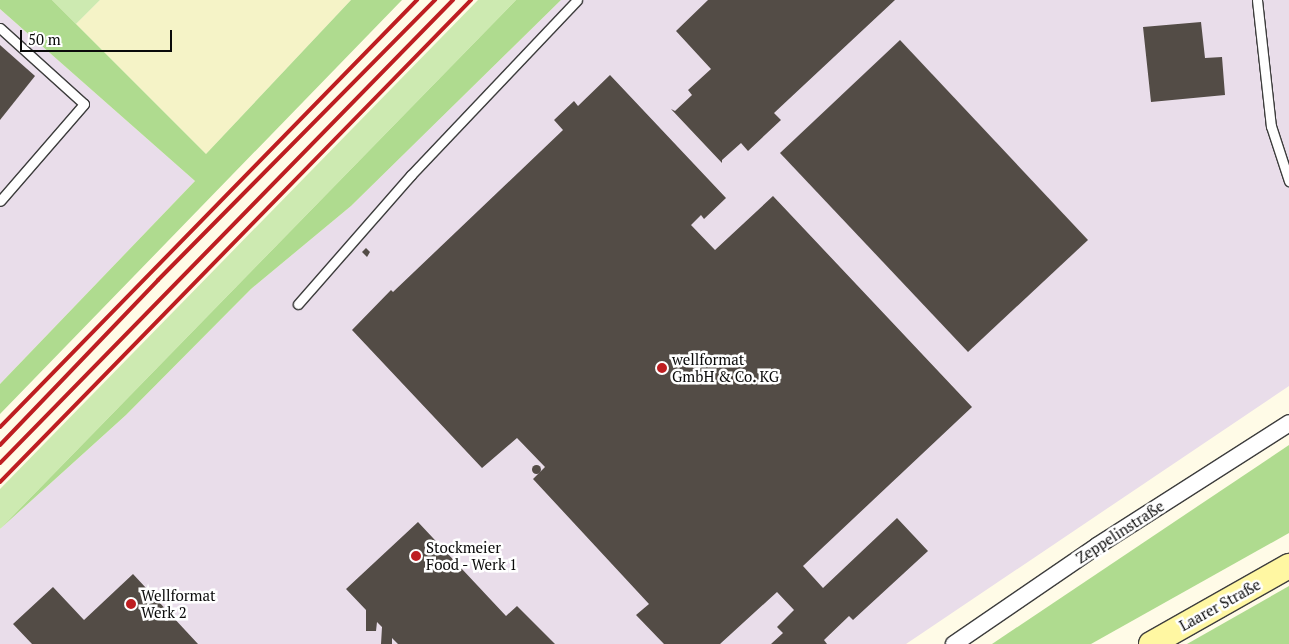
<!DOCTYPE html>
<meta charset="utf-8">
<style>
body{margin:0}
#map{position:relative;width:1289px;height:644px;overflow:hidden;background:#fffbe7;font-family:"PT Serif",serif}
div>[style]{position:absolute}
.industrial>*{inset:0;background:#e9ddea}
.farmland>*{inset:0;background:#f5f3c7}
.green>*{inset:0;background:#cdeab1}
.forest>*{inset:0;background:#afdb8f}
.building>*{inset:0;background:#534c46}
.round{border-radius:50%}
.roads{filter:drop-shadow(1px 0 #3d3d3d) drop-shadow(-1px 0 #3d3d3d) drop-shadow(0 1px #3d3d3d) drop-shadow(0 -1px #3d3d3d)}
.service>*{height:9px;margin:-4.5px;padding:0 4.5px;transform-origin:4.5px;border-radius:4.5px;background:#fff}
.minor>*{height:16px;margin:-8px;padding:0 8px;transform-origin:8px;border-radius:8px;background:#fff}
.secondary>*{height:24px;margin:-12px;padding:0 12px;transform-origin:12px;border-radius:12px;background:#fff7a2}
.rail>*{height:4px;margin:-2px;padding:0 2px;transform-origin:2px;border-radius:2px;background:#be1e21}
.dots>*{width:14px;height:14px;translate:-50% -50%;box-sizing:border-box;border:2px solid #fff;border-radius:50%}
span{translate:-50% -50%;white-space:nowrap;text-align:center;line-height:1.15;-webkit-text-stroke:5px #fff;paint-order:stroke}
.poi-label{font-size:15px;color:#0a0a0a}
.left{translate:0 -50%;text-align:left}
.street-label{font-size:15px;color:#0a0a0a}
.scale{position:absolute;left:20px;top:30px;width:152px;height:22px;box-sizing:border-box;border:2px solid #0a0a0a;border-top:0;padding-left:6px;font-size:15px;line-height:18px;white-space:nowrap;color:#0a0a0a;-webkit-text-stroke:4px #fff;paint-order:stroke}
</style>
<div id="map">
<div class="industrial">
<div style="clip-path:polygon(561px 0,1289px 0,1289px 386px,906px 644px,0 644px,0 529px,126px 415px,251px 289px,351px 206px)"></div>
<div style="clip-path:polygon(0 9px,195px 181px,0 384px)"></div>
</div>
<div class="farmland">
<div style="clip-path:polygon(100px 0,351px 0,206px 154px,76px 24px)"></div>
</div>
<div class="green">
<div style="clip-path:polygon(52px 0,100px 0,76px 24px)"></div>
<div style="clip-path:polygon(478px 0,516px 0,0 529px,0 489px)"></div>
</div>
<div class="forest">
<div style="clip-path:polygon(0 0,52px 0,206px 154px,351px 0,402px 0,0 414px,0 384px,195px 181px,0 9px)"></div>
<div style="clip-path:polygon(516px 0,561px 0,351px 206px,251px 289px,126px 415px,0 529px)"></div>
<div style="clip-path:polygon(1289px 445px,1289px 533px,1091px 644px,992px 644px)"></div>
<div style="clip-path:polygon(1289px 586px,1289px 644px,1187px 644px)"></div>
</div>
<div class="building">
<div style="clip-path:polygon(708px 0,895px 0,774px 113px,781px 120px,748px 151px,741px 143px,722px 160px,722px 163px,671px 109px,675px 111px,692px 95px,688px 90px,711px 69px,676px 31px)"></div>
<div style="clip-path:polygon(1201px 22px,1205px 58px,1222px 57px,1225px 95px,1151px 102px,1143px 27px)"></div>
<div style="clip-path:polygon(900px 40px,1088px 240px,968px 352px,780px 153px)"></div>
<div style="clip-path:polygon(0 45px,35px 76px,0 120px)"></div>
<div style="clip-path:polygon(610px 75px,726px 198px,704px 219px,701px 215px,691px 225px,715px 250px,773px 196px,972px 407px,803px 566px,823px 588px,897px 518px,928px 551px,853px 620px,849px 616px,824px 640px,827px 644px,771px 644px,783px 633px,777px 627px,794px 610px,777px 592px,720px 644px,664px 644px,636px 615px,649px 604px,533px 479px,545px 467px,517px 438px,482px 468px,352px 330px,391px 290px,393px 292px,563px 130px,554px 120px,574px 101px,578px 106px)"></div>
<div style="clip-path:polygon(366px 248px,370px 252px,367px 257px,362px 252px)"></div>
<div class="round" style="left:531.5px;top:464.5px;width:9px;height:9px"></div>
<div style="clip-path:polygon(418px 522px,506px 616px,517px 606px,555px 644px,398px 644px,392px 638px,392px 644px,381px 644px,382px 627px,377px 622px,376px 631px,366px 631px,366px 610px,346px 589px)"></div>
<div style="clip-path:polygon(133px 574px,198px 644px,32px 644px,13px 624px,53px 587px,84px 620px)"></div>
</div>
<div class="roads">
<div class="service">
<div style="left:1257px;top:0;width:127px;rotate:83.7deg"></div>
<div style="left:1271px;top:126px;width:58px;rotate:71.9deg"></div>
<div style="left:0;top:28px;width:113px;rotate:42.1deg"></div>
<div style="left:84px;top:104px;width:128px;rotate:130.9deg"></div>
<div style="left:298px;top:304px;width:171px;rotate:-48.8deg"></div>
<div style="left:411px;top:175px;width:241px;rotate:-46.5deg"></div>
</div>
<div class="minor">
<div style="left:954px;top:644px;width:173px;rotate:-34.4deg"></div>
<div style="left:1097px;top:546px;width:228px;rotate:-32.6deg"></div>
</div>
<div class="secondary">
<div style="left:1151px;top:644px;width:159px;rotate:-29.5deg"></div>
</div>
</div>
<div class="rail">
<div style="left:0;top:427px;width:597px;rotate:-45.68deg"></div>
<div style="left:0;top:445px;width:228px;rotate:-46.2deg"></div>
<div style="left:158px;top:280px;width:394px;rotate:-45.3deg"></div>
<div style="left:0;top:463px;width:648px;rotate:-45.63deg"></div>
<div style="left:0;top:482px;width:674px;rotate:-45.66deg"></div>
</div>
<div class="dots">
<div style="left:662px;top:368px;background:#be1e21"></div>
<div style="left:416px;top:556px;background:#be1e21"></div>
<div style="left:131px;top:604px;background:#be1e21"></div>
</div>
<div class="poi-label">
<span class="left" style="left:672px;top:368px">wellformat<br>GmbH &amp; Co. KG</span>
<span class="left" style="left:426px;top:556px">Stockmeier<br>Food - Werk 1</span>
<span class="left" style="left:141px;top:604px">Wellformat<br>Werk 2</span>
</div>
<div class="street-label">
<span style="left:1120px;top:532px;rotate:-33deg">Zeppelinstraße</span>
<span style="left:1220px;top:605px;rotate:-29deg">Laarer Straße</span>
</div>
<div class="scale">50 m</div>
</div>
